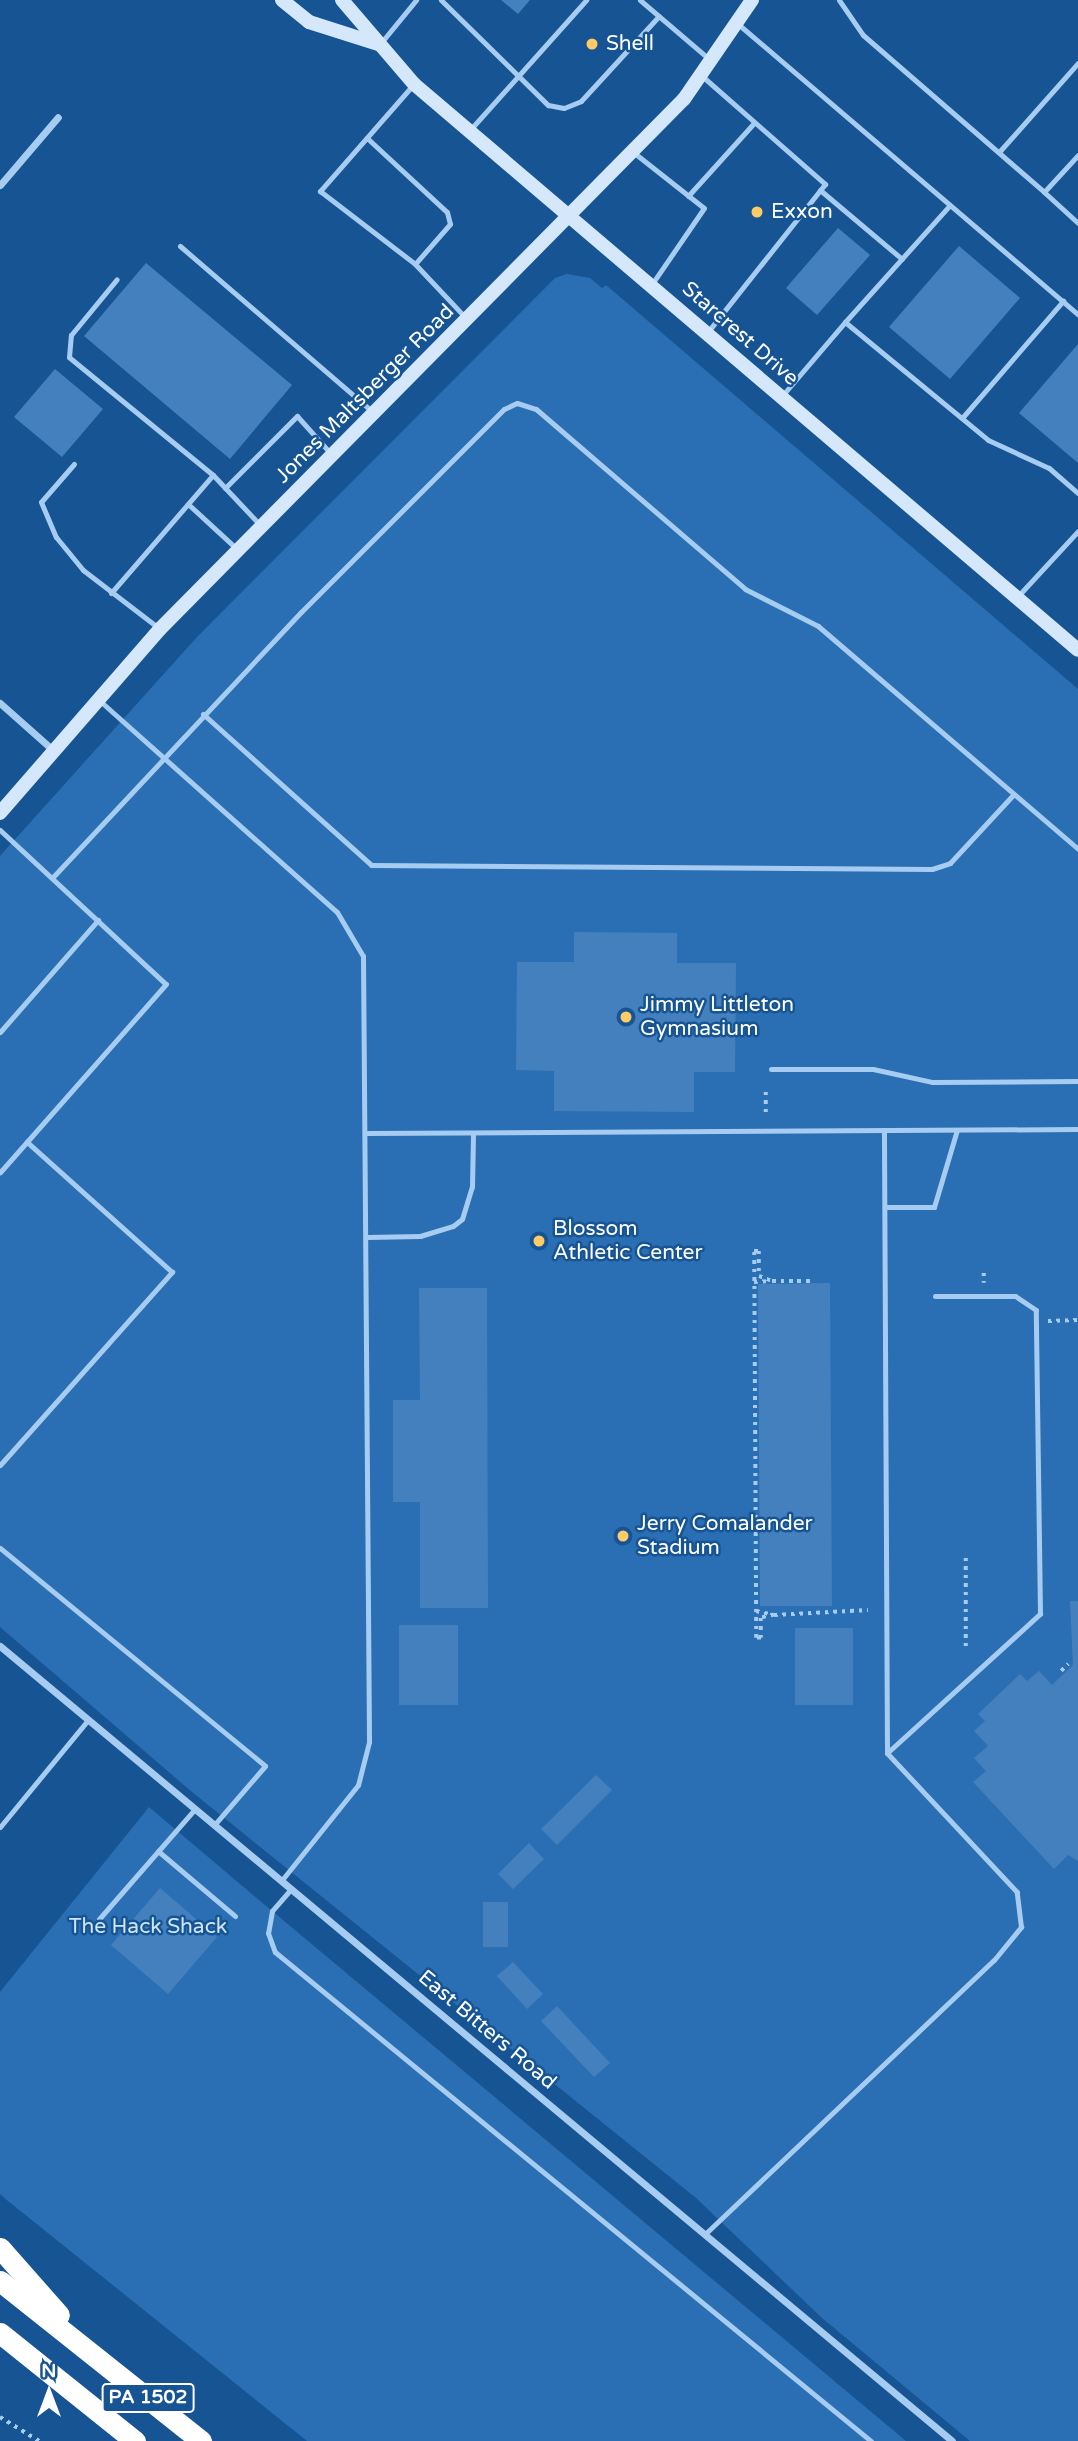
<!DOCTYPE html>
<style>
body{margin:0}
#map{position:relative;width:1078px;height:2441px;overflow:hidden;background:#165494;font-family:"Varela Round",sans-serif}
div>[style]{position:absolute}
.green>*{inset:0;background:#2a6fb3}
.building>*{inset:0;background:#4480be}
.path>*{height:3.5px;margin-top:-1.75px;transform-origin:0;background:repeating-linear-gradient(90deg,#a7ccf1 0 3.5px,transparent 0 8.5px)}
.lane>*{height:5px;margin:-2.5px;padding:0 2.5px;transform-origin:2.5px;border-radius:2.5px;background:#a7ccf1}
.street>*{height:7px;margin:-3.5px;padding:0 3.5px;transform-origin:3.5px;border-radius:3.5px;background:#a7ccf1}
.secondary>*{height:14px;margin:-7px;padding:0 7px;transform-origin:7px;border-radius:7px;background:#d5e8fb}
.highway>*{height:21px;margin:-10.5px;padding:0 10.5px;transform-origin:10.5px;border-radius:10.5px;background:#fff}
.dots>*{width:19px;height:19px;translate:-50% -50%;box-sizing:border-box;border:4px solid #165494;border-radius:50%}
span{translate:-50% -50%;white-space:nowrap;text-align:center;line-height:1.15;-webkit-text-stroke:5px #165494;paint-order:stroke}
.shield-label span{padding:2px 5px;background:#165494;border:2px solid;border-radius:5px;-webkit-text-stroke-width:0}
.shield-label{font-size:19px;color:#fff;font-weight:700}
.poi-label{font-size:21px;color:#fff}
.left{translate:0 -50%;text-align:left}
.street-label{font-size:21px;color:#fff}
.park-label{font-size:21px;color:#cee5fc}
.north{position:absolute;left:14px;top:2357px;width:70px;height:70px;-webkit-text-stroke:5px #165494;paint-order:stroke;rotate:0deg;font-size:19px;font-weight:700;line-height:28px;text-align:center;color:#fff}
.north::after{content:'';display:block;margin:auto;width:24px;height:32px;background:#fff;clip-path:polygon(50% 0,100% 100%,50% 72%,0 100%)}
</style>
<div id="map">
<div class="green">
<div style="clip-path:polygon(567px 274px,590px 278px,602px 288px,606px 285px,1078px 689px,1078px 2441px,970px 2441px,822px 2318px,696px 2198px,192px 1792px,0 1627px,0 856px,197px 637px,555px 278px)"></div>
<div style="clip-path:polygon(149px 1807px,265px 1905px,906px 2441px,307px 2441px,8px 2201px,0 2194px,0 1992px)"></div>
</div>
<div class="building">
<div style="clip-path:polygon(501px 0,530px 0,518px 14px)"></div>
<div style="clip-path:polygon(838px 228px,870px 255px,817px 315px,786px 288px)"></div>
<div style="clip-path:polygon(959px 246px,1020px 298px,950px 379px,889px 327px)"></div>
<div style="clip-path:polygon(146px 263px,292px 385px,230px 459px,84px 336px)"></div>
<div style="clip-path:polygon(1078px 344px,1078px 463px,1019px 413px)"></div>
<div style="clip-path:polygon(55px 369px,103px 409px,62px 457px,14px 417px)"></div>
<div style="clip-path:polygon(574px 932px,677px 933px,677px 963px,736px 963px,735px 1072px,694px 1072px,694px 1112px,554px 1111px,554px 1071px,516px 1070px,517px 962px,574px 962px)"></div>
<div style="clip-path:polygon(830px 1283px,832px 1606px,760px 1606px,758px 1284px)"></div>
<div style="clip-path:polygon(419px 1288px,487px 1288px,488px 1608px,420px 1608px,420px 1502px,393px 1502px,393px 1400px,420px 1400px)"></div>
<div style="clip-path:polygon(1070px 1601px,1078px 1601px,1078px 1861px,1068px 1855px,1054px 1869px,973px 1782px,986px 1771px,974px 1758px,988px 1746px,974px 1731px,985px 1721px,978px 1714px,1020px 1674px,1027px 1681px,1039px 1671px,1052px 1685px,1073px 1665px)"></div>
<div style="clip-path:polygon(399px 1625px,458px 1625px,458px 1705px,399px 1705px)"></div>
<div style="clip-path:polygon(795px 1628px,853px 1628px,853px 1705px,795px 1705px)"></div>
<div style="clip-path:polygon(596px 1775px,612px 1790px,557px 1845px,541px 1829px)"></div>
<div style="clip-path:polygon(529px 1843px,544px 1859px,513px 1889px,498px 1874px)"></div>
<div style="clip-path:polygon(160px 1888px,217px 1937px,168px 1994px,111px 1945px)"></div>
<div style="clip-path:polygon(483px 1902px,508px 1902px,508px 1947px,483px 1947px)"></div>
<div style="clip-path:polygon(513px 1962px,543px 1994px,527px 2009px,497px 1976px)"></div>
<div style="clip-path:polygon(557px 2006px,610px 2063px,594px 2077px,541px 2021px)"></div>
</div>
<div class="path">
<div style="left:766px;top:1092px;width:24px;rotate:90deg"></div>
<div style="left:984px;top:1273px;width:10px;rotate:90deg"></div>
<div style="left:754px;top:1282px;width:16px;rotate:-4deg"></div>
<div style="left:1048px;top:1321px;width:30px;rotate:-2deg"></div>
<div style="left:966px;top:1558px;width:93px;rotate:90deg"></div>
<div style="left:756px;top:1611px;width:18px;rotate:13deg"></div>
<div style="left:774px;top:1615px;width:94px;rotate:-3deg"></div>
<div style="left:774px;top:1615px;width:13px;rotate:167deg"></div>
<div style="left:761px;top:1618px;width:20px;rotate:90deg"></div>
<div style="left:761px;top:1638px;width:5px;rotate:180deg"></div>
<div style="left:756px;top:1638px;width:387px;rotate:-90.3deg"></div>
<div style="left:754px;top:1251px;width:5px"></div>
<div style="left:759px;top:1251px;width:25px;rotate:90deg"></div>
<div style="left:759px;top:1276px;width:14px;rotate:21deg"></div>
<div style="left:772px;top:1281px;width:40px"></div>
<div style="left:1061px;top:1671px;width:10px;rotate:-45deg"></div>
<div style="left:0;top:2417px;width:46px;rotate:31.6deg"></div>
</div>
<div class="lane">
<div style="left:441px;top:0;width:150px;rotate:44.5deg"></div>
<div style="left:548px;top:105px;width:16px;rotate:11deg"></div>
<div style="left:564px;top:108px;width:18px;rotate:-22deg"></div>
<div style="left:581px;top:101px;width:115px;rotate:-47.5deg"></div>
<div style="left:640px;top:0;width:91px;rotate:40.5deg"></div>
<div style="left:839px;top:0;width:42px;rotate:55.6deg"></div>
<div style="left:863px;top:35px;width:240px;rotate:40.9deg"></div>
<div style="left:1044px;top:192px;width:50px;rotate:-47.4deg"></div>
<div style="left:738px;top:24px;width:447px;rotate:40.5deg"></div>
<div style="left:380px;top:44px;width:57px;rotate:-50.7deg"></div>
<div style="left:702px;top:76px;width:164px;rotate:41.3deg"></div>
<div style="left:825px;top:184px;width:190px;rotate:128.4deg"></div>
<div style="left:412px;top:86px;width:140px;rotate:131.2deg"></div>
<div style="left:320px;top:191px;width:120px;rotate:37.5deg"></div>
<div style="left:415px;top:264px;width:73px;rotate:46.7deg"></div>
<div style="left:469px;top:131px;width:176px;rotate:-48.2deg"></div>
<div style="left:367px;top:138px;width:109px;rotate:42.8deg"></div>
<div style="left:447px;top:212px;width:12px;rotate:76deg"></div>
<div style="left:450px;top:224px;width:53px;rotate:131.2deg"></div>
<div style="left:633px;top:152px;width:90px;rotate:38.3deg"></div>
<div style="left:704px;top:208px;width:92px;rotate:124.4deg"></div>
<div style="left:999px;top:152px;width:119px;rotate:-48.4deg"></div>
<div style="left:820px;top:190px;width:107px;rotate:40.1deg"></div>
<div style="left:1044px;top:192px;width:46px;rotate:42.4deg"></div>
<div style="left:688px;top:196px;width:98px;rotate:-47.9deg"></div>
<div style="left:180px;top:246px;width:255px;rotate:40.7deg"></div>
<div style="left:845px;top:322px;width:157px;rotate:-48.1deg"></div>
<div style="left:781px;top:397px;width:99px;rotate:-49.5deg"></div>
<div style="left:845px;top:322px;width:185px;rotate:39.5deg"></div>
<div style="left:988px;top:440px;width:67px;rotate:24.7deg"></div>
<div style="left:1049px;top:468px;width:38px;rotate:41deg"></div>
<div style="left:962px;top:418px;width:155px;rotate:-49.2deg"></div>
<div style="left:74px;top:464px;width:50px;rotate:131deg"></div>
<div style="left:41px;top:502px;width:38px;rotate:67deg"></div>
<div style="left:56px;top:537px;width:43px;rotate:50.7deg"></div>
<div style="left:83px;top:570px;width:97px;rotate:37.5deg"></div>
<div style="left:213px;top:475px;width:70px;rotate:46.7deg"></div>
<div style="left:225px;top:488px;width:102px;rotate:-45deg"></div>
<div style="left:297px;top:416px;width:52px;rotate:48.1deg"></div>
<div style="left:188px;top:504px;width:67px;rotate:42.6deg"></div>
<div style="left:111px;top:593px;width:156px;rotate:-49.2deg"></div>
<div style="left:213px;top:475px;width:186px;rotate:-140.7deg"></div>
<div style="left:69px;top:357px;width:22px;rotate:-85deg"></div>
<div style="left:71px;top:335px;width:72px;rotate:-50.6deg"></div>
<div style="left:1018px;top:596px;width:88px;rotate:-47.3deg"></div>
<div style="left:100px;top:701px;width:317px;rotate:41.7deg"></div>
<div style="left:337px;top:912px;width:51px;rotate:59.4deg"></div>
<div style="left:363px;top:956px;width:786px;rotate:89.56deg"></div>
<div style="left:369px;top:1742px;width:44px;rotate:104.3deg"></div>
<div style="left:358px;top:1785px;width:123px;rotate:128.7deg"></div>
<div style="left:203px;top:714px;width:226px;rotate:41.9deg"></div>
<div style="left:371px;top:865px;width:561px;rotate:0.41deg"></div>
<div style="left:932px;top:869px;width:19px;rotate:-18deg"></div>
<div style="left:950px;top:863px;width:94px;rotate:-47.2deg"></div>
<div style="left:0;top:830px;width:226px;rotate:42.9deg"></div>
<div style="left:166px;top:984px;width:251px;rotate:131.4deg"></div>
<div style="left:52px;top:878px;width:364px;rotate:-46.9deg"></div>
<div style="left:301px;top:612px;width:287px;rotate:-45deg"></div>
<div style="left:504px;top:409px;width:14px;rotate:-25deg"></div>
<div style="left:517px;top:403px;width:20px;rotate:18deg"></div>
<div style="left:536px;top:409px;width:276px;rotate:40.7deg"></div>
<div style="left:745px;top:589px;width:82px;rotate:26.9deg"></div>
<div style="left:818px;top:626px;width:343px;rotate:40.6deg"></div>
<div style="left:0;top:1032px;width:149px;rotate:-48.8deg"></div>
<div style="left:771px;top:1069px;width:102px"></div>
<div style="left:873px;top:1069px;width:60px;rotate:12.4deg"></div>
<div style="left:932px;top:1082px;width:146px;rotate:-0.4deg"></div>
<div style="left:367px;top:1133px;width:711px;rotate:-0.32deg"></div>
<div style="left:885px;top:1207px;width:49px"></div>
<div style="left:934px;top:1207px;width:80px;rotate:-73.4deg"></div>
<div style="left:367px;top:1237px;width:53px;rotate:-1.1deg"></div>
<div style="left:420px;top:1236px;width:34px;rotate:-17deg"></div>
<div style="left:453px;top:1226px;width:11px;rotate:-38deg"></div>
<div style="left:462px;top:1219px;width:34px;rotate:-73deg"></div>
<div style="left:472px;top:1187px;width:54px;rotate:-88.9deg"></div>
<div style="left:0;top:1465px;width:259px;rotate:-48.3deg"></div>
<div style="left:172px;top:1272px;width:195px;rotate:-138.1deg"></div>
<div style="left:0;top:1548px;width:343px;rotate:39.4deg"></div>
<div style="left:265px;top:1766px;width:78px;rotate:130.8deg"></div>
<div style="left:887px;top:1753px;width:207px;rotate:-42.3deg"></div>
<div style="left:1040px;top:1614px;width:304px;rotate:-90.8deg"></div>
<div style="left:1036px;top:1310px;width:25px;rotate:-146deg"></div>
<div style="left:1015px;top:1296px;width:80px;rotate:180deg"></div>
<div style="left:0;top:1827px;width:139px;rotate:-50.6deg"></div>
<div style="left:158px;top:1851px;width:101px;rotate:40.2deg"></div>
<div style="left:291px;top:1889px;width:29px;rotate:131deg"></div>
<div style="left:272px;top:1911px;width:22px;rotate:100deg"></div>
<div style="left:268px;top:1933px;width:20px;rotate:70deg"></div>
<div style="left:275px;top:1952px;width:771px;rotate:39.37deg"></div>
<div style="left:99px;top:1919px;width:146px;rotate:-48.9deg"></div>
<div style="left:705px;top:2234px;width:398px;rotate:-43.5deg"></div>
<div style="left:994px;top:1960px;width:43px;rotate:-50.7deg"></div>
<div style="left:1021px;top:1927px;width:35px;rotate:-97deg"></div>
<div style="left:1017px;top:1892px;width:190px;rotate:-133.1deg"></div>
<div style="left:887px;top:1753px;width:623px;rotate:-90.28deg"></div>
</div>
<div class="street">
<div style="left:0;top:185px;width:89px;rotate:-49.5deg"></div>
<div style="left:0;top:703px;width:72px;rotate:41.6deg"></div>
<div style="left:0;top:1646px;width:1240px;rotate:39.86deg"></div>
</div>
<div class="secondary">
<div style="left:282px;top:0;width:35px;rotate:39deg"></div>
<div style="left:309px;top:22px;width:72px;rotate:17.7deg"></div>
<div style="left:342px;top:0;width:111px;rotate:49.4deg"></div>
<div style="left:414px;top:84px;width:872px;rotate:40.44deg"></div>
<div style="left:0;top:813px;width:244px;rotate:-49deg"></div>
<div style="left:160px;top:629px;width:745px;rotate:-45.33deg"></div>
<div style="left:684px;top:99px;width:120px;rotate:-55.5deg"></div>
</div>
<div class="highway">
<div style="left:0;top:2248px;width:89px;rotate:48.6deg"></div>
<div style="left:0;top:2281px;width:257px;rotate:38.5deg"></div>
<div style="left:0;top:2333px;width:173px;rotate:38.7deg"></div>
</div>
<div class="dots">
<div style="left:592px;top:44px;background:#ffcb67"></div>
<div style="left:757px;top:212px;background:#ffcb67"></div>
<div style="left:626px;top:1017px;background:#ffcb67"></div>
<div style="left:539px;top:1241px;background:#ffcb67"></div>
<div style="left:623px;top:1536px;background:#ffcb67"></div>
</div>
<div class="shield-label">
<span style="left:148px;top:2398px">PA 1502</span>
</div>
<div class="poi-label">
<span class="left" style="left:606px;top:44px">Shell</span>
<span class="left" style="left:771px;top:212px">Exxon</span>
<span class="left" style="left:640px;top:1017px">Jimmy Littleton<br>Gymnasium</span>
<span class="left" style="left:553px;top:1241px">Blossom<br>Athletic Center</span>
<span class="left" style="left:637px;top:1536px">Jerry Comalander<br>Stadium</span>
</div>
<div class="street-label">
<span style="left:740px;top:334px;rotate:41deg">Starcrest Drive</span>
<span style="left:365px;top:394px;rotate:-45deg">Jones Maltsberger Road</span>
<span style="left:487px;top:2030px;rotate:40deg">East Bitters Road</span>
</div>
<div class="park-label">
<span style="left:148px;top:1927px">The Hack Shack</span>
</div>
<div class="north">N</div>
</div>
